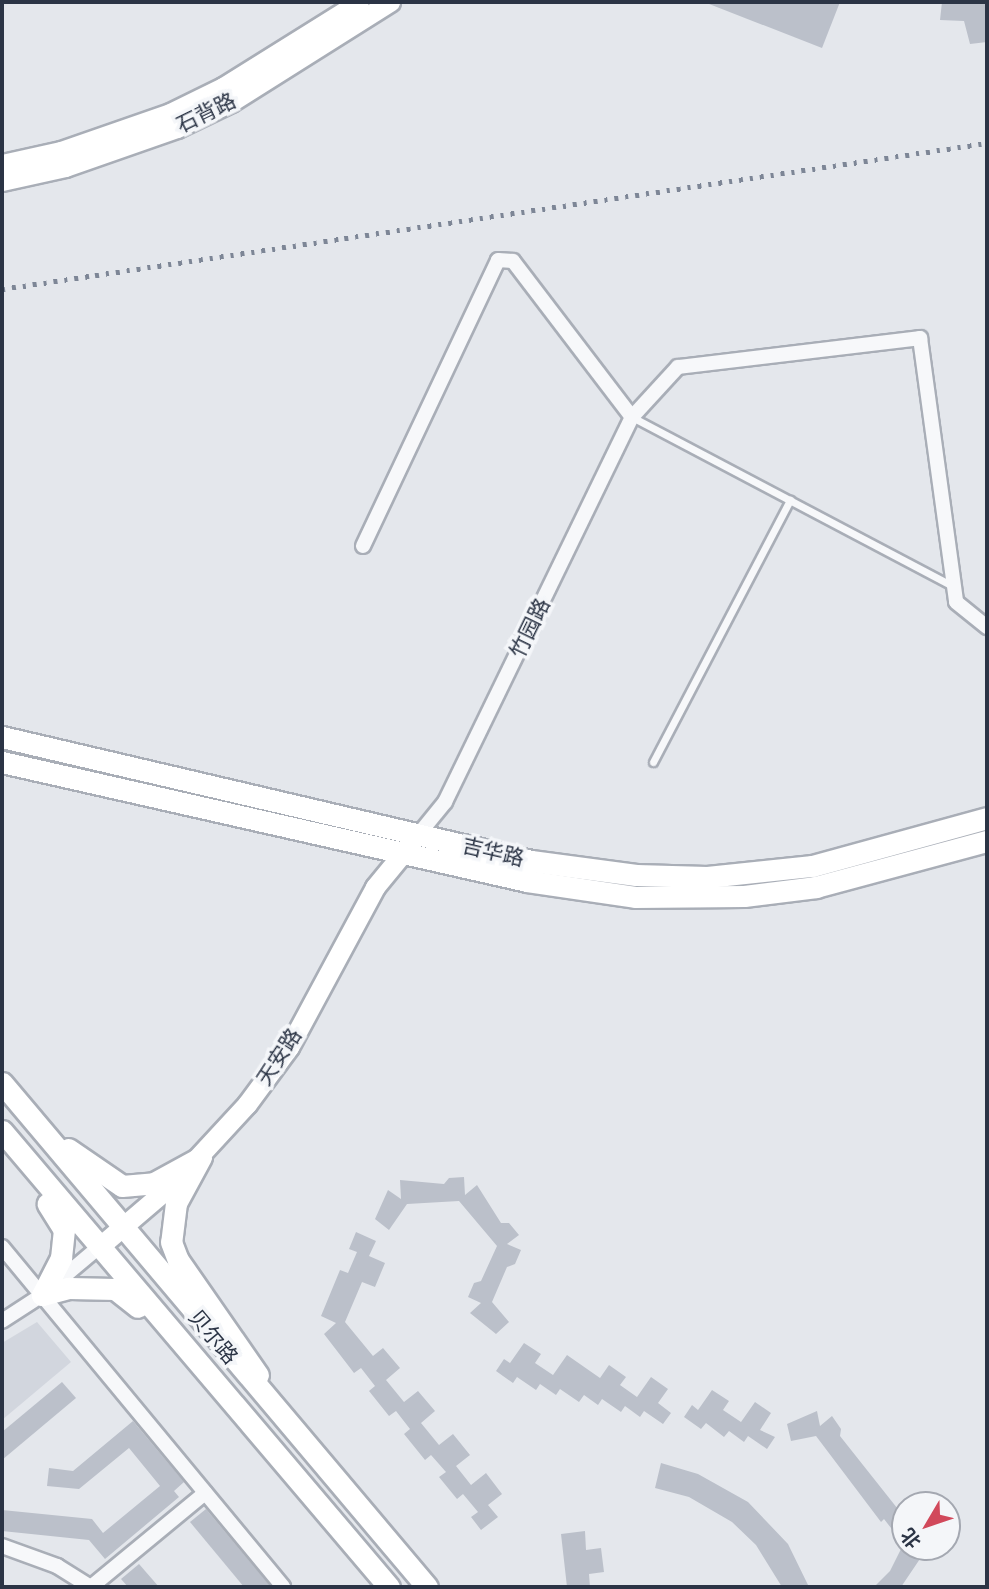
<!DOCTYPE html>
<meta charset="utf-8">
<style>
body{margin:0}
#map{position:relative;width:989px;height:1589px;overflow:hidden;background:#e4e7ec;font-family:Figtree,"Noto Sans SC",sans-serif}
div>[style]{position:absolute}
.built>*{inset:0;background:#d2d6de}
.building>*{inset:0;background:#bbc0ca}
.roads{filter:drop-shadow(2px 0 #a9aeb7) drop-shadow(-2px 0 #a9aeb7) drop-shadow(0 2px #a9aeb7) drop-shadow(0 -2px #a9aeb7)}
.lane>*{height:7px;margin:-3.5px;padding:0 3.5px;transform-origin:3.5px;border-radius:3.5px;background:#f7f8fa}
.street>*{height:14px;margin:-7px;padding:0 7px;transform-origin:7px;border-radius:7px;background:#f7f8fa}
.secondary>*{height:19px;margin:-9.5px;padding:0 9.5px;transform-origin:9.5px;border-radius:9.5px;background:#fff}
.primary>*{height:21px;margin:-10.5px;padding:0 10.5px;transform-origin:10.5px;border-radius:10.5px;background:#fff}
.rail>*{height:4.5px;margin-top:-2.25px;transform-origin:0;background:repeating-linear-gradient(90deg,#7d8696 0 3.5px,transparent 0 10.5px)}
span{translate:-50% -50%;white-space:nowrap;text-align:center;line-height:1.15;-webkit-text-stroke:7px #f4f6f9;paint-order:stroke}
.street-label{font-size:21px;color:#2b3445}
.frame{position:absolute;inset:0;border:4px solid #2b3445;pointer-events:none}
.north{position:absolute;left:891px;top:1491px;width:70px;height:70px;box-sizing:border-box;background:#f4f6f9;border:2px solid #a4a8b1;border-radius:50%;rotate:231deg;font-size:19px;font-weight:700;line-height:28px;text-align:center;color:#2b3445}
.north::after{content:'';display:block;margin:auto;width:24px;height:32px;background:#d1495b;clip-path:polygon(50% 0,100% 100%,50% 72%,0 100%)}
</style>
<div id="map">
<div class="built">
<div style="clip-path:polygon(37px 1322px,71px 1362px,2px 1420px,2px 1343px)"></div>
</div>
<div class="building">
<div style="clip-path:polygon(704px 2px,840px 2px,822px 48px)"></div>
<div style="clip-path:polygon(942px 2px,987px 2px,987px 42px,970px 44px,964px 21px,940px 20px)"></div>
<div style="clip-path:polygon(464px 1177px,465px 1195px,477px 1185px,501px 1223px,509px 1223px,519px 1235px,507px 1244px,521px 1250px,515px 1264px,507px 1267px,492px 1302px,509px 1322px,496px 1334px,470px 1313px,481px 1303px,468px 1297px,474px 1283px,481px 1281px,497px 1246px,459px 1201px,407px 1204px,389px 1230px,375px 1219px,388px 1190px,401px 1199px,400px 1180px,444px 1184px,449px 1178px)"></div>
<div style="clip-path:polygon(356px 1232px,376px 1241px,369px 1256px,385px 1263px,375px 1287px,362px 1282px,345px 1322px,373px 1356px,383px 1348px,400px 1368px,386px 1380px,404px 1402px,418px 1391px,435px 1411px,421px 1423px,439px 1445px,453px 1434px,470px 1455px,456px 1466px,471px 1485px,486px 1473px,502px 1494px,488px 1505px,498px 1517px,481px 1530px,471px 1517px,478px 1512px,463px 1494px,457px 1499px,439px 1477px,446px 1472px,431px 1455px,425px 1460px,404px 1434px,410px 1429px,396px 1411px,389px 1416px,369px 1391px,375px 1386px,361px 1368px,354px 1373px,324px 1334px,336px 1323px,321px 1316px,340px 1270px,348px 1273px,357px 1252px,349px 1249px)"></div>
<div style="clip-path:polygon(524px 1343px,541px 1354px,535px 1363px,553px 1375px,567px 1355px,600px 1378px,609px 1365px,626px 1377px,620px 1385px,637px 1397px,651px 1377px,668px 1389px,658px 1403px,671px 1413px,663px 1424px,644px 1411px,640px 1417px,625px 1406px,621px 1412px,602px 1399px,598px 1405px,584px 1395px,579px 1402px,560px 1389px,556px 1395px,540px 1384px,536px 1390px,517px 1377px,513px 1383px,496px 1371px,504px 1359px,510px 1363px)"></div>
<div style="clip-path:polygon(62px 1382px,76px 1398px,2px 1460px,2px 1432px)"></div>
<div style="clip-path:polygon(712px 1390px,729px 1401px,723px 1410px,741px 1422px,755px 1402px,771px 1413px,760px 1430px,775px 1437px,767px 1449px,748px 1436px,744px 1442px,729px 1431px,724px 1437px,706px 1423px,701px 1429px,684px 1417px,692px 1405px,698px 1410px)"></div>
<div style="clip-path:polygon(817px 1411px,820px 1426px,832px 1416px,841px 1429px,840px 1436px,905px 1518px,905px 1546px,884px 1519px,881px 1522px,816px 1436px,791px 1441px,787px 1424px)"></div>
<div style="clip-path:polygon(133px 1421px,184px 1482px,174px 1491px,179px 1497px,105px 1559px,89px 1540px,2px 1531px,2px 1510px,92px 1519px,103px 1533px,160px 1486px,129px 1448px,79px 1489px,47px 1486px,49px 1468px,73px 1471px)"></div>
<div style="clip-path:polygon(661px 1463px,698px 1474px,748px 1502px,788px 1544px,809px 1587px,782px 1587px,756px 1545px,732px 1522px,689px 1497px,655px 1488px)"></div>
<div style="clip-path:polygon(206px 1509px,271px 1587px,244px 1587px,190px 1522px)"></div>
<div style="clip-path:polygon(585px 1531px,586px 1550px,601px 1548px,604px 1572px,589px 1574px,590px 1587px,567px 1587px,561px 1534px)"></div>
<div style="clip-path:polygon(902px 1547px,928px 1547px,901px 1587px,874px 1587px,890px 1571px)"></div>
<div style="clip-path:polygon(139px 1564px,159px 1587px,128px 1587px,121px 1579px)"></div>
</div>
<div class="roads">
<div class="lane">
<div style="left:632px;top:417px;width:364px;rotate:27.8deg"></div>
<div style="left:653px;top:762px;width:296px;rotate:-62.4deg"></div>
</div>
<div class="street">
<div style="left:363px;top:546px;width:316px;rotate:-64.7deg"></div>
<div style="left:498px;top:260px;width:15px;rotate:4deg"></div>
<div style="left:513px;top:261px;width:196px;rotate:52.7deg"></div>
<div style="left:419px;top:834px;width:41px;rotate:-50.9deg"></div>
<div style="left:445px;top:802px;width:428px;rotate:-64.1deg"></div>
<div style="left:632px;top:417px;width:68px;rotate:-47.4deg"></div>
<div style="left:678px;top:367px;width:244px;rotate:-6.8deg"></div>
<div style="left:920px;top:338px;width:266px;rotate:82.2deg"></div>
<div style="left:956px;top:602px;width:40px;rotate:39deg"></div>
<div style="left:2px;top:1247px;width:441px;rotate:50.4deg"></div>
<div style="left:2px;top:1321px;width:48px;rotate:-33deg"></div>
<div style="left:42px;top:1295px;width:75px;rotate:-40.1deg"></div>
<div style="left:2px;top:1546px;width:59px;rotate:20deg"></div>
<div style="left:57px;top:1566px;width:40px;rotate:32deg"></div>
<div style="left:91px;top:1587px;width:148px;rotate:-39.5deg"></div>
</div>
<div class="secondary">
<div style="left:2px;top:164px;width:60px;rotate:-12.4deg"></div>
<div style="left:61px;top:151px;width:115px;rotate:-19.2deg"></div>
<div style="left:170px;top:113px;width:59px;rotate:-26.1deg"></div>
<div style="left:223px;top:87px;width:160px;rotate:-32deg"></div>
<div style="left:2px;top:181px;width:65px;rotate:-12.5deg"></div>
<div style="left:65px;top:167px;width:119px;rotate:-19.2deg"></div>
<div style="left:177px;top:128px;width:60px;rotate:-25.7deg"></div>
<div style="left:231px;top:102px;width:188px;rotate:-32.2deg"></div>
<div style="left:99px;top:1247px;width:100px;rotate:-40.5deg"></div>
<div style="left:175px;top:1182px;width:106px;rotate:-47.3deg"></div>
<div style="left:247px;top:1104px;width:71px;rotate:-53.6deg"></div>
<div style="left:289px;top:1047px;width:182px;rotate:-61.7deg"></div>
<div style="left:375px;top:887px;width:58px;rotate:-50.6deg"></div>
</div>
<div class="primary">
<div style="left:2px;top:737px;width:543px;rotate:13.19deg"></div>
<div style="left:531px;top:861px;width:106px;rotate:7.6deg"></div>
<div style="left:636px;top:875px;width:71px;rotate:1.6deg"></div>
<div style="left:707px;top:877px;width:106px;rotate:-6deg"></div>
<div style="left:812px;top:866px;width:181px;rotate:-15.3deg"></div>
<div style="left:2px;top:762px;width:538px;rotate:12.77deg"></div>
<div style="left:527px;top:881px;width:109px;rotate:8.4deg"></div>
<div style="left:635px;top:897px;width:109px;rotate:-0.5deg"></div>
<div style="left:744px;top:896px;width:73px;rotate:-7.1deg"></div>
<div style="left:816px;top:887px;width:177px;rotate:-15.1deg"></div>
<div style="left:2px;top:1083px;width:659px;rotate:49.86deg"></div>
<div style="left:2px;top:1131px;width:598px;rotate:49.68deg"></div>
<div style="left:68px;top:1149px;width:65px;rotate:34.4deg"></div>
<div style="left:122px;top:1186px;width:32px;rotate:-5deg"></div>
<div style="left:154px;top:1183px;width:48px;rotate:-28.7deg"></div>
<div style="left:201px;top:1157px;width:52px;rotate:118.5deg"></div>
<div style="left:176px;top:1203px;width:39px;rotate:97deg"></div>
<div style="left:171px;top:1242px;width:19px;rotate:69deg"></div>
<div style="left:178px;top:1260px;width:140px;rotate:55.2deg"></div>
<div style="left:42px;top:1295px;width:42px;rotate:-62.8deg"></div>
<div style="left:61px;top:1258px;width:28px;rotate:-84deg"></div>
<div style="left:64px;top:1230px;width:31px;rotate:-122deg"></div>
<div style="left:42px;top:1295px;width:28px;rotate:-15deg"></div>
<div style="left:69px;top:1288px;width:46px;rotate:1.2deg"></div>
<div style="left:115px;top:1289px;width:29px;rotate:38deg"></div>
</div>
</div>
<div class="rail">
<div style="left:2px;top:289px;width:996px;rotate:-8.43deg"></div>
</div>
<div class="street-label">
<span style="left:206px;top:113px;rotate:-26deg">石背路</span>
<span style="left:530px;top:628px;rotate:-64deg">竹园路</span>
<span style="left:493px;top:852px;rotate:13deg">吉华路</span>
<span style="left:279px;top:1057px;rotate:-57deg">天安路</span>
<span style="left:213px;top:1337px;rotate:50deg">贝尔路</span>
</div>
<div class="frame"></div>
<div class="north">北</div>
</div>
